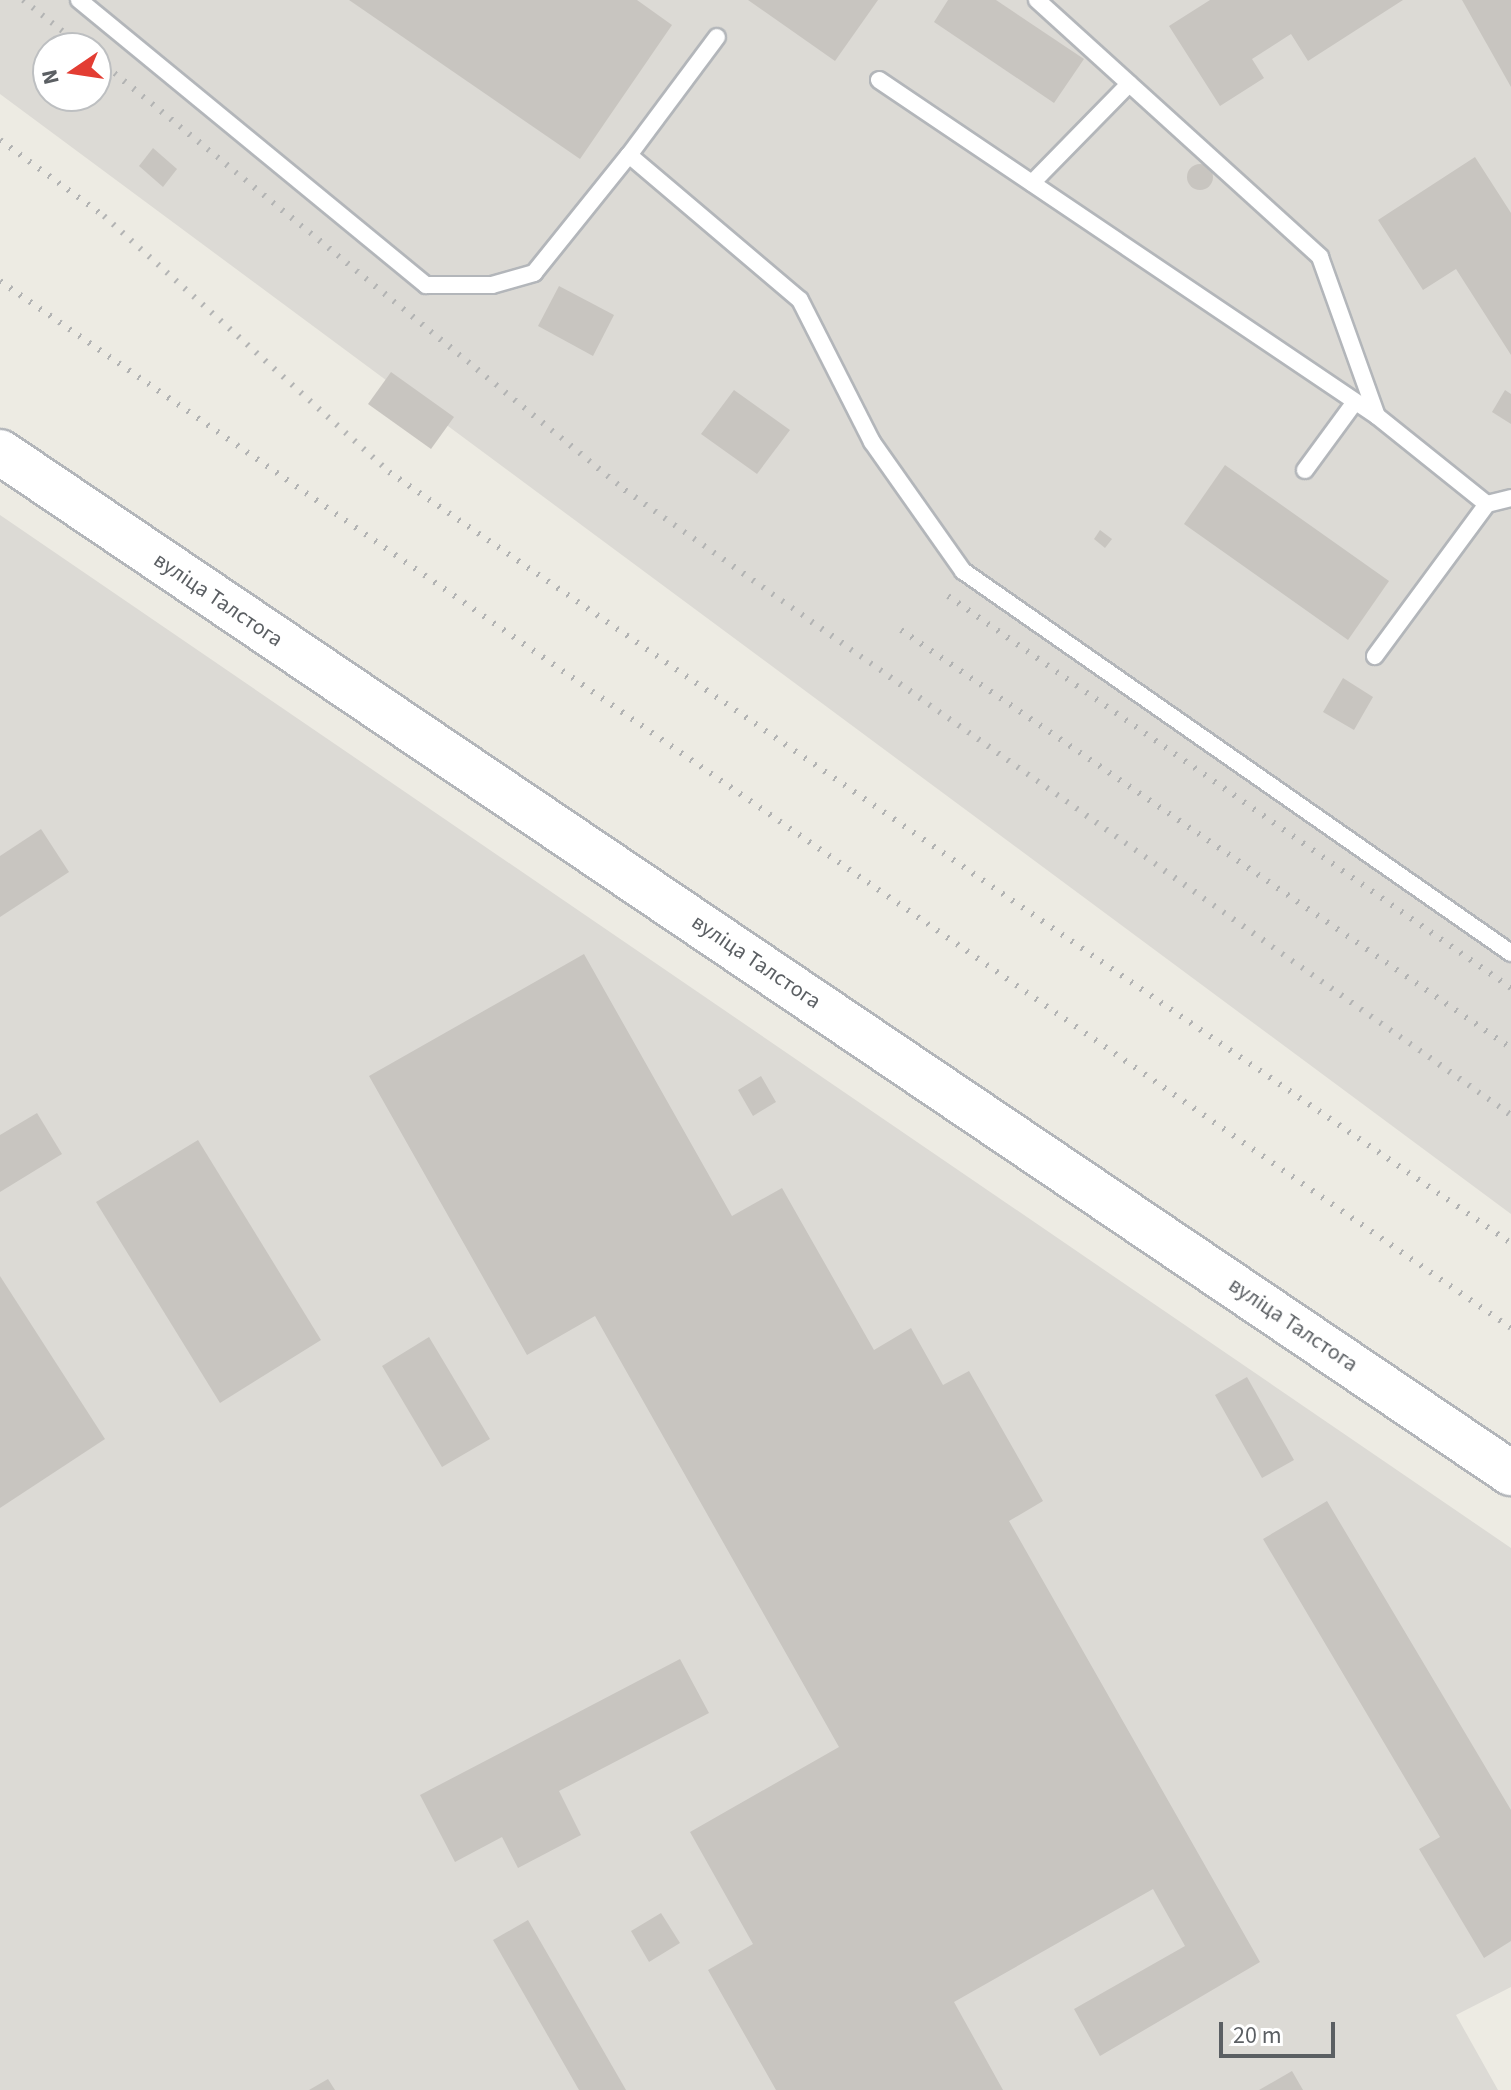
<!DOCTYPE html>
<meta charset="utf-8">
<style>
body{margin:0}
#map{position:relative;width:1511px;height:2090px;overflow:hidden;background:#edebe3;font-family:"Source Sans 3",sans-serif}
div>[style]{position:absolute}
.industrial>*{inset:0;background:#dcdad5}
.building>*{inset:0;background:#c8c5c0}
.round{border-radius:50%}
.roads{filter:drop-shadow(2px 0 #b3b6ba) drop-shadow(-2px 0 #b3b6ba) drop-shadow(0 2px #b3b6ba) drop-shadow(0 -2px #b3b6ba)}
.lane>*{height:16px;margin:-8px;padding:0 8px;transform-origin:8px;border-radius:8px;background:#fff}
.secondary>*{height:44px;margin:-22px;padding:0 22px;transform-origin:22px;border-radius:22px;background:#fff}
.rail>*{height:6px;margin-top:-3px;transform-origin:0;background:repeating-linear-gradient(90deg,#b2b3b3 0 2px,transparent 0 12px)}
span{translate:-50% -50%;white-space:nowrap;text-align:center;line-height:1.15;-webkit-text-stroke:6px #fff;paint-order:stroke}
.street-label{font-size:22px;color:#5b5f63}
.north{position:absolute;left:32px;top:32px;width:80px;height:80px;box-sizing:border-box;background:#fff;border:2px solid #bdbfc1;border-radius:50%;rotate:257deg;font-size:22px;font-weight:700;line-height:32px;text-align:center;color:#5b5f63}
.north::after{content:'';display:block;margin:auto;width:28px;height:36px;background:#e33d33;clip-path:polygon(50% 0,100% 100%,50% 72%,0 100%)}
.scale{position:absolute;left:1219px;top:2022px;width:116px;height:36px;box-sizing:border-box;border:4px solid #5b5f63;border-top:0;padding-left:10px;font-size:24px;line-height:28px;white-space:nowrap;color:#5b5f63;-webkit-text-stroke:6px #fff;paint-order:stroke}
</style>
<div id="map">
<div class="industrial">
<div style="clip-path:polygon(evenodd,0 0,1511px 0,1511px 1214px,0 94px,0 0,48px 48px,96px 48px,96px 96px,48px 96px,48px 48px)"></div>
<div style="clip-path:polygon(0 515px,1511px 1548px,1511px 1987px,1456px 2015px,1498px 2090px,0 2090px)"></div>
</div>
<div class="building">
<div style="clip-path:polygon(349px 0,637px 0,672px 25px,580px 159px)"></div>
<div style="clip-path:polygon(748px 0,878px 0,835px 61px)"></div>
<div style="clip-path:polygon(948px 0,996px 0,1084px 59px,1054px 103px,934px 22px)"></div>
<div style="clip-path:polygon(1210px 0,1403px 0,1308px 61px,1291px 34px,1252px 59px,1264px 78px,1220px 106px,1169px 26px)"></div>
<div style="clip-path:polygon(1462px 0,1511px 0,1511px 87px)"></div>
<div style="clip-path:polygon(153px 148px,177px 169px,163px 187px,139px 166px)"></div>
<div style="clip-path:polygon(1475px 157px,1511px 213px,1511px 355px,1456px 269px,1423px 290px,1378px 220px)"></div>
<div class="round" style="left:1187px;top:164px;width:26px;height:26px"></div>
<div style="clip-path:polygon(559px 286px,614px 315px,593px 356px,538px 326px)"></div>
<div style="clip-path:polygon(391px 372px,454px 417px,431px 449px,368px 404px)"></div>
<div style="clip-path:polygon(734px 390px,790px 430px,757px 474px,701px 434px)"></div>
<div style="clip-path:polygon(1505px 390px,1511px 394px,1511px 424px,1492px 412px)"></div>
<div style="clip-path:polygon(1225px 465px,1389px 581px,1348px 640px,1184px 524px)"></div>
<div style="clip-path:polygon(1100px 530px,1112px 539px,1105px 548px,1094px 539px)"></div>
<div style="clip-path:polygon(1343px 678px,1373px 697px,1354px 730px,1323px 712px)"></div>
<div style="clip-path:polygon(41px 829px,69px 872px,0 917px,0 856px)"></div>
<div style="clip-path:polygon(584px 954px,732px 1216px,782px 1188px,874px 1350px,911px 1328px,943px 1385px,969px 1371px,1043px 1501px,1009px 1521px,1260px 1962px,1100px 2056px,1074px 2009px,1185px 1946px,1153px 1889px,954px 2002px,1003px 2090px,776px 2090px,708px 1970px,753px 1944px,690px 1832px,839px 1747px,595px 1316px,527px 1355px,369px 1076px)"></div>
<div style="clip-path:polygon(761px 1076px,776px 1102px,753px 1116px,738px 1090px)"></div>
<div style="clip-path:polygon(37px 1113px,62px 1154px,0 1192px,0 1135px)"></div>
<div style="clip-path:polygon(198px 1140px,321px 1340px,220px 1403px,96px 1202px)"></div>
<div style="clip-path:polygon(0 1276px,105px 1439px,0 1508px)"></div>
<div style="clip-path:polygon(429px 1337px,490px 1439px,442px 1467px,382px 1366px)"></div>
<div style="clip-path:polygon(1247px 1377px,1294px 1460px,1262px 1478px,1215px 1395px)"></div>
<div style="clip-path:polygon(1327px 1501px,1511px 1810px,1511px 1941px,1484px 1958px,1419px 1849px,1440px 1837px,1263px 1539px)"></div>
<div style="clip-path:polygon(680px 1659px,709px 1713px,559px 1791px,581px 1835px,518px 1868px,502px 1837px,455px 1862px,420px 1795px)"></div>
<div style="clip-path:polygon(661px 1913px,680px 1943px,649px 1962px,631px 1931px)"></div>
<div style="clip-path:polygon(528px 1920px,626px 2090px,579px 2090px,493px 1940px)"></div>
<div style="clip-path:polygon(1292px 2071px,1303px 2090px,1259px 2090px)"></div>
<div style="clip-path:polygon(328px 2079px,335px 2090px,309px 2090px)"></div>
</div>
<div class="roads">
<div class="lane">
<div style="left:79px;top:0;width:449px;rotate:39.4deg"></div>
<div style="left:426px;top:285px;width:66px"></div>
<div style="left:492px;top:285px;width:44px;rotate:-15.9deg"></div>
<div style="left:534px;top:273px;width:151px;rotate:-51.2deg"></div>
<div style="left:629px;top:155px;width:224px;rotate:40.3deg"></div>
<div style="left:800px;top:300px;width:159px;rotate:63.1deg"></div>
<div style="left:872px;top:442px;width:158px;rotate:54.8deg"></div>
<div style="left:963px;top:571px;width:668px;rotate:34.88deg"></div>
<div style="left:1037px;top:0;width:382px;rotate:42.2deg"></div>
<div style="left:1320px;top:257px;width:169px;rotate:70.3deg"></div>
<div style="left:879px;top:80px;width:601px;rotate:34.01deg"></div>
<div style="left:1377px;top:416px;width:141px;rotate:38.7deg"></div>
<div style="left:1487px;top:504px;width:189px;rotate:126.4deg"></div>
<div style="left:629px;top:155px;width:147px;rotate:-53.3deg"></div>
<div style="left:1032px;top:183px;width:139px;rotate:-45.6deg"></div>
<div style="left:1305px;top:470px;width:84px;rotate:-53.7deg"></div>
<div style="left:1487px;top:504px;width:25px;rotate:-14deg"></div>
</div>
<div class="secondary">
<div style="left:0;top:452px;width:1824px;rotate:34.05deg"></div>
</div>
</div>
<div class="rail">
<div style="left:23px;top:0;width:78px;rotate:38.2deg"></div>
<div style="left:96px;top:58px;width:683px;rotate:39.24deg"></div>
<div style="left:625px;top:490px;width:1084px;rotate:35.2deg"></div>
<div style="left:0;top:140px;width:129px;rotate:36.2deg"></div>
<div style="left:104px;top:216px;width:383px;rotate:41.9deg"></div>
<div style="left:389px;top:472px;width:1361px;rotate:34.5deg"></div>
<div style="left:0;top:281px;width:1838px;rotate:34.72deg"></div>
<div style="left:948px;top:596px;width:686px;rotate:34.85deg"></div>
<div style="left:901px;top:630px;width:739px;rotate:34.42deg"></div>
</div>
<div class="street-label">
<span style="left:218px;top:600px;rotate:34deg">вуліца Талстога</span>
<span style="left:756px;top:962px;rotate:34deg">вуліца Талстога</span>
<span style="left:1293px;top:1325px;rotate:34deg">вуліца Талстога</span>
</div>
<div class="north">N</div>
<div class="scale">20 m</div>
</div>
